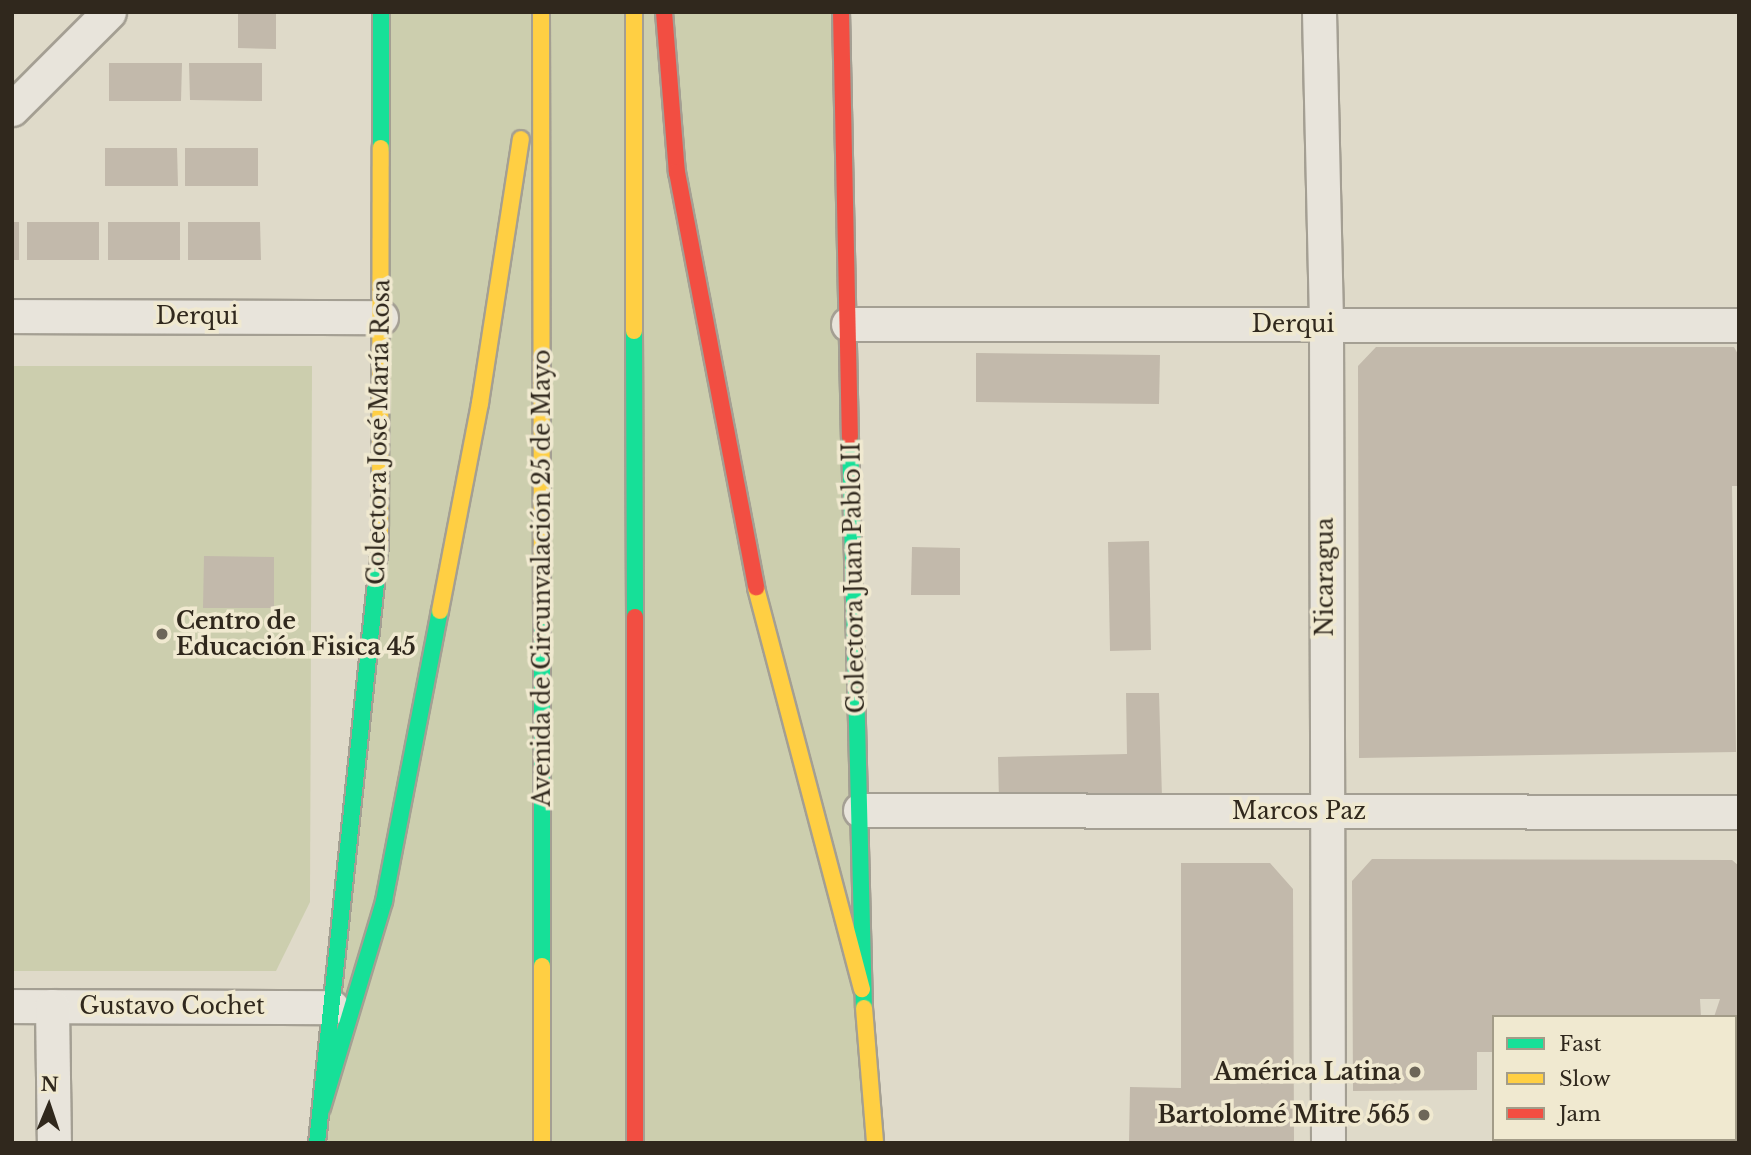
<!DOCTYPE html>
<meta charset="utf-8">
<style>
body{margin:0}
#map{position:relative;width:1751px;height:1155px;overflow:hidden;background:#dfdac9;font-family:"Libre Baskerville",serif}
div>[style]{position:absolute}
.green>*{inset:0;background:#ccceae}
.building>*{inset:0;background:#c2b9ab}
.roads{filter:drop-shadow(2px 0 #a49f93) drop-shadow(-2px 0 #a49f93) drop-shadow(0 2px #a49f93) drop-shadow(0 -2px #a49f93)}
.street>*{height:33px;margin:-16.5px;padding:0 16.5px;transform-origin:16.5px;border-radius:16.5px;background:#e8e4db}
.fast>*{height:16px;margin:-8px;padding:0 8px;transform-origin:8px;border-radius:8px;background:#16e098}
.slow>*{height:16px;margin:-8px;padding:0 8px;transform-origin:8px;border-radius:8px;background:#ffcf43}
.jam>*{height:16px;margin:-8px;padding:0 8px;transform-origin:8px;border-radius:8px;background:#f24e42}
.dots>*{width:19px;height:19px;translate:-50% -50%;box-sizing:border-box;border:4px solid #f0e9d0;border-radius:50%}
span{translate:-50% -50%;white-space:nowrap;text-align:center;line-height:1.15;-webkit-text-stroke:7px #f0e9d0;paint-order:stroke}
.street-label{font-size:23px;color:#30281d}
.poi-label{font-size:23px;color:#30281d;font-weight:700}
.left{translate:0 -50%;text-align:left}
.right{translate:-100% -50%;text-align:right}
.frame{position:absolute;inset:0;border:14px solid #30281d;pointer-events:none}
.legend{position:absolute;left:1492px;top:1015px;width:245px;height:126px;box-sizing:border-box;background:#f0e9d0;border:2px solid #a39c88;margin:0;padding:9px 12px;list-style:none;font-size:21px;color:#30281d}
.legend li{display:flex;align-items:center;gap:14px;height:35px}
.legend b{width:35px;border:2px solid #a39c88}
.north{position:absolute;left:14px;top:1071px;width:70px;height:70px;-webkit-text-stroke:5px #f0e9d0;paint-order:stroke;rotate:2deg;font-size:19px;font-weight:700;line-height:28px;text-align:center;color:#30281d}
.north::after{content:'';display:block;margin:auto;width:24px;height:32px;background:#30281d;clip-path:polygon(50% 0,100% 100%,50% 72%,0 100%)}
</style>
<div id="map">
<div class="green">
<div style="clip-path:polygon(381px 12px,841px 12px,875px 1143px,317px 1143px,380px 560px)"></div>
<div style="clip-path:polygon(12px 366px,312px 366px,310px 902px,276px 971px,12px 971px)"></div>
</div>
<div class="building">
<div style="clip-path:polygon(238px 12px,276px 12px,276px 49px,238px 48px)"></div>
<div style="clip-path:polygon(109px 63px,182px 63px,181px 101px,109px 101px)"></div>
<div style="clip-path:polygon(189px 63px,262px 63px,262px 101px,190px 100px)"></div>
<div style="clip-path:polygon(105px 148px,177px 148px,178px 186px,105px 186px)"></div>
<div style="clip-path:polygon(185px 148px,258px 148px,258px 186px,185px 186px)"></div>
<div style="clip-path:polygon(12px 222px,19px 222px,19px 260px,12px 260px)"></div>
<div style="clip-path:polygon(27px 222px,99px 222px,99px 260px,27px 260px)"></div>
<div style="clip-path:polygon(108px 222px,180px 222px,180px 260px,108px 260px)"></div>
<div style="clip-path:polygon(188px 222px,260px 222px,261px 260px,188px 260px)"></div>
<div style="clip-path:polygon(1376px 347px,1734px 347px,1739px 356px,1739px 486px,1732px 486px,1736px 752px,1359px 758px,1358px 366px)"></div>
<div style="clip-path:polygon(976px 353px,1160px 355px,1159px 404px,976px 402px)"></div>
<div style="clip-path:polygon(1149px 541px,1151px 650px,1110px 651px,1108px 542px)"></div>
<div style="clip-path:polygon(912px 547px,960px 548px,960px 595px,911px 595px)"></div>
<div style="clip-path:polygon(204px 556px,274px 557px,274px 608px,203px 608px)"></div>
<div style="clip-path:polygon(1126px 693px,1159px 693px,1162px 798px,999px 800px,998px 757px,1127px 754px)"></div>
<div style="clip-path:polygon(1372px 859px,1732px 860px,1739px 866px,1739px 1081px,1735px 1017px,1714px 1017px,1720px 999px,1700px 999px,1701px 1017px,1494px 1017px,1494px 1052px,1477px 1052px,1477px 1090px,1353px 1091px,1352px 881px)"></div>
<div style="clip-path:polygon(1181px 863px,1270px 863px,1293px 889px,1294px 1143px,1129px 1143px,1130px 1087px,1181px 1088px)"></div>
<div style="clip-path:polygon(1735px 1097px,1739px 1143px,1693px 1143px,1735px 1139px)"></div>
</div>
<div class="roads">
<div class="street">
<div style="left:1319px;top:12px;width:312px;rotate:88.7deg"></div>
<div style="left:1326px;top:324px;width:819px;rotate:89.86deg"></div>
<div style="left:12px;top:109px;width:137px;rotate:-45deg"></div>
<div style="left:12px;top:316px;width:369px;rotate:0.2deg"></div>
<div style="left:848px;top:324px;width:891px;rotate:0.06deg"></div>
<div style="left:860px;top:810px;width:879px;rotate:0.13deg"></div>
<div style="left:12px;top:1006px;width:320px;rotate:0.2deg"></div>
<div style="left:52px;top:1006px;width:137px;rotate:89.2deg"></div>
</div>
<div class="fast">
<div style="left:381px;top:148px;width:136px;rotate:-90deg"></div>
<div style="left:634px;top:331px;width:286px;rotate:89.8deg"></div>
<div style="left:850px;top:437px;width:571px;rotate:88.6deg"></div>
<div style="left:542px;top:616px;width:350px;rotate:90deg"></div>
<div style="left:322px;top:1108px;width:216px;rotate:-73.3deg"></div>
<div style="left:384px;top:901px;width:295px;rotate:-79.1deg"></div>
<div style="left:317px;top:1143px;width:601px;rotate:-83.99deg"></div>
</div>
<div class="slow">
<div style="left:541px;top:12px;width:604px;rotate:89.91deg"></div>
<div style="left:634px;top:12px;width:319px;rotate:90deg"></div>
<div style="left:380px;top:545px;width:397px;rotate:-89.9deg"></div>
<div style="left:756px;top:588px;width:415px;rotate:75.2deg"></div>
<div style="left:440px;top:611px;width:212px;rotate:-79.1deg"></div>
<div style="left:480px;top:403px;width:267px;rotate:-81.2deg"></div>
<div style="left:542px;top:966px;width:177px;rotate:90deg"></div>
<div style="left:864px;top:1008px;width:135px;rotate:85.3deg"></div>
</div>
<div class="jam">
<div style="left:664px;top:12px;width:161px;rotate:85.4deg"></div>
<div style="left:677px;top:172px;width:423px;rotate:79.2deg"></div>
<div style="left:841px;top:12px;width:425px;rotate:88.8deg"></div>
<div style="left:635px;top:617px;width:526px;rotate:90deg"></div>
</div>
</div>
<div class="dots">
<div style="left:162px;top:634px;background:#6d6659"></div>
<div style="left:1415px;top:1072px;background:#6d6659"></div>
<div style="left:1424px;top:1115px;background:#6d6659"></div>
</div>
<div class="street-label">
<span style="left:197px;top:316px">Derqui</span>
<span style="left:1293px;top:324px">Derqui</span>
<span style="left:379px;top:432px;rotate:-89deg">Colectora José María Rosa</span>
<span style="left:1325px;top:577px;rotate:-90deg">Nicaragua</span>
<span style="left:542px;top:578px;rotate:-90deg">Avenida de Circunvalación 25 de Mayo</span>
<span style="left:854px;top:578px;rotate:-91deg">Colectora Juan Pablo II</span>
<span style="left:1299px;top:811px">Marcos Paz</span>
<span style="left:172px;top:1006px">Gustavo Cochet</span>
</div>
<div class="poi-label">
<span class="left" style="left:176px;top:634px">Centro de<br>Educación Fisica 45</span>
<span class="right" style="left:1401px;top:1072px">América Latina</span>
<span class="right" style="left:1410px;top:1115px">Bartolomé Mitre 565</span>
</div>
<div class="frame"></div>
<ul class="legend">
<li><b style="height:9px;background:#16e098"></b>Fast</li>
<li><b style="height:9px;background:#ffcf43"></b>Slow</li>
<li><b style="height:9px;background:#f24e42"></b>Jam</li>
</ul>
<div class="north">N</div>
</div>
